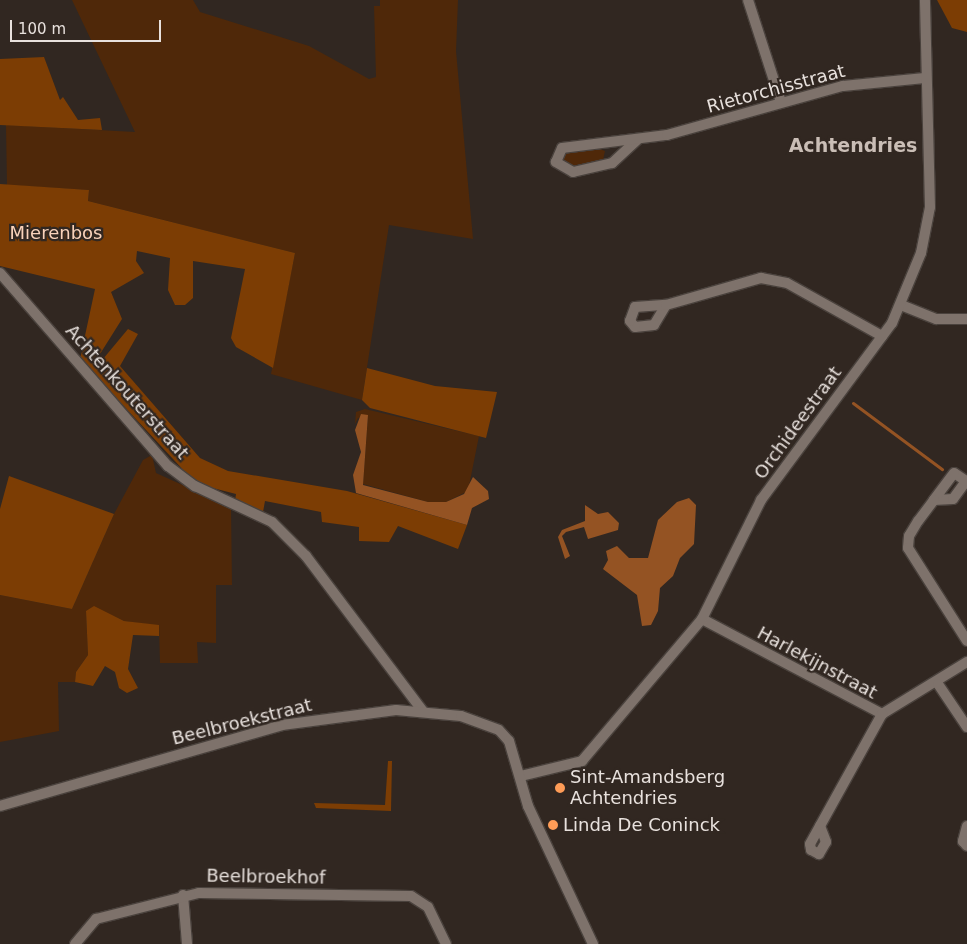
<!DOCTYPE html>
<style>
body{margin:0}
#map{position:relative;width:967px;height:944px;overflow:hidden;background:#312721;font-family:"DejaVu Sans",sans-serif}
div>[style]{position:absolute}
.green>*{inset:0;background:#4f2809}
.forest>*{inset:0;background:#7c3d04}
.water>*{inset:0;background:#945323}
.stream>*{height:3px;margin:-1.5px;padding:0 1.5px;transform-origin:1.5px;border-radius:1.5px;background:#945323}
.roads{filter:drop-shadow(1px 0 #4a423d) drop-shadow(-1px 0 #4a423d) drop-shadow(0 1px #4a423d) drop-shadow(0 -1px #4a423d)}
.minor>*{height:10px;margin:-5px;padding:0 5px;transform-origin:5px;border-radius:5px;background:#7e726b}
.dots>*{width:14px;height:14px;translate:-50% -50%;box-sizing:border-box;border:2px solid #312721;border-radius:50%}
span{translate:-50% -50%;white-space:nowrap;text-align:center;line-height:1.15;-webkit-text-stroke:4.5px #312721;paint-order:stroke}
.street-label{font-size:18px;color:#e8e1dd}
.park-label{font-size:18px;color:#f9d2ba}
.poi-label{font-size:18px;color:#e8e1dd}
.left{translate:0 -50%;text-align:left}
.neighbourhood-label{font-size:19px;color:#cabeb6;font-weight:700}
.scale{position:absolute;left:10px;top:20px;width:151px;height:22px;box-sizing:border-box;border:2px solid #e8e1dd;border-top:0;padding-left:6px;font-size:15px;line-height:18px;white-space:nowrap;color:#e8e1dd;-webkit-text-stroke:4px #312721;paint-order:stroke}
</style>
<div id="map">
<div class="green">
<div style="clip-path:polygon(72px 0,193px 0,200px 12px,309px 46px,369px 79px,376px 77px,374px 6px,380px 6px,380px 0,458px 0,456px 51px,473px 239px,389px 225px,362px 400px,271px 374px,295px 253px,88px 201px,89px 190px,7px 185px,6px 125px,135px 132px)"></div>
<div style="clip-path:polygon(597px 148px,605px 151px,603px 160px,571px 166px,562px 162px,564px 153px)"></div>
<div style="clip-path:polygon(365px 409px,479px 436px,468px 491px,446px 502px,428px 502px,363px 484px,368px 416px,358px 418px,355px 424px,356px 412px)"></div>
<div style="clip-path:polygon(152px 455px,156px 473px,231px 507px,232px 585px,216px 585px,216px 643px,197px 642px,198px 663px,160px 663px,159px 626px,124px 621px,94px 607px,86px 612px,88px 655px,76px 672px,75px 682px,58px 682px,59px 731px,0 742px,0 595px,72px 609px,114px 514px,143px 460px)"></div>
</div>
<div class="forest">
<div style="clip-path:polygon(937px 0,967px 0,967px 32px,952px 28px)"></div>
<div style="clip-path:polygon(44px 57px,60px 100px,63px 97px,78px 120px,100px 118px,102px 130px,0 125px,0 59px)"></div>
<div style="clip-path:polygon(0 184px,89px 190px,88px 201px,295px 253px,273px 368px,236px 347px,231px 338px,245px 269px,193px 261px,193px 298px,185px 305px,175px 305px,168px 290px,170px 258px,137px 251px,136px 261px,144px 273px,111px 292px,122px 319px,100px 354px,103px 359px,128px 329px,138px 334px,120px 366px,200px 458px,228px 471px,347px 491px,467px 525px,458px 549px,398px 526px,389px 542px,359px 541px,359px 527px,322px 522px,321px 512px,265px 501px,263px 512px,235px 501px,236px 494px,205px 486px,187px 474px,80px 359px,95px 289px,0 266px)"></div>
<div style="clip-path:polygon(367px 368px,435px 386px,497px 392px,486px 438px,370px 408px,362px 400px)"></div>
<div style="clip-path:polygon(9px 476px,114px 514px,72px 609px,0 595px,0 509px)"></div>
<div style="clip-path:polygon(94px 606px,124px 621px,159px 625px,159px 636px,133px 635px,128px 669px,138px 688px,127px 693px,119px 688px,115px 672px,105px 666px,93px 686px,75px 682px,76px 672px,88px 655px,86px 611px)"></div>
<div style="clip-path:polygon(388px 761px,392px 761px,391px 811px,316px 808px,314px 803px,385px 805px)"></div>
</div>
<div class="water">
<div style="clip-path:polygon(361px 414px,368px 415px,363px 485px,428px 502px,446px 502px,464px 494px,473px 477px,488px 491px,489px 499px,472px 508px,467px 525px,356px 493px,353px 475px,361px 452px,355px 430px)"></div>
<div style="clip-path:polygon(689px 498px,696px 505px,694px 544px,680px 558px,673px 576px,660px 588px,658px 611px,651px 625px,642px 626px,637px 595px,603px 569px,608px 560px,606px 551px,617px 546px,629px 558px,648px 558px,658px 520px,677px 502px)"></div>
<div style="clip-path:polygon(585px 505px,598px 514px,608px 512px,619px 523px,618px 530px,588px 539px,584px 527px,566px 532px,562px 536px,570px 556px,565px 559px,558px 537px,562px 530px,585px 521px)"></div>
</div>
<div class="stream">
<div style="left:853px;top:403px;width:111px;rotate:36.6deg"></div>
</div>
<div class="roads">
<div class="minor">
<div style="left:748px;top:0;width:107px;rotate:72.1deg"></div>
<div style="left:637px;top:140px;width:34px;rotate:137deg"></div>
<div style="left:612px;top:163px;width:40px;rotate:167deg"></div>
<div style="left:573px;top:172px;width:20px;rotate:-150deg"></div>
<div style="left:556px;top:162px;width:15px;rotate:-67deg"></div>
<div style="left:562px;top:148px;width:106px;rotate:-7.1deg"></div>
<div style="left:667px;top:135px;width:183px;rotate:-15.6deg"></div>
<div style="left:843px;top:86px;width:82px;rotate:-5.6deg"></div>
<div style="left:0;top:273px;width:256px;rotate:49deg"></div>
<div style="left:168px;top:466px;width:34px;rotate:37deg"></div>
<div style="left:195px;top:486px;width:85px;rotate:25.1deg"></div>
<div style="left:272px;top:522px;width:48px;rotate:45deg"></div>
<div style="left:306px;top:556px;width:194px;rotate:53deg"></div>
<div style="left:666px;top:305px;width:23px;rotate:121deg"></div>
<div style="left:654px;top:325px;width:19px;rotate:174deg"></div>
<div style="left:635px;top:327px;width:8px;rotate:-130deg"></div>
<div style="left:630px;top:321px;width:15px;rotate:-70deg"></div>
<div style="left:635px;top:307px;width:31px;rotate:-4deg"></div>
<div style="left:666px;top:305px;width:99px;rotate:-15.9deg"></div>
<div style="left:761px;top:278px;width:26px;rotate:11deg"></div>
<div style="left:787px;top:283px;width:109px;rotate:29.2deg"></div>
<div style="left:901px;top:305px;width:38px;rotate:22deg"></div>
<div style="left:936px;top:319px;width:31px"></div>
<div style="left:934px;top:500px;width:19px;rotate:-3deg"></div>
<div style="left:953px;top:499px;width:22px;rotate:-54deg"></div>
<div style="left:966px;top:481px;width:14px;rotate:-146deg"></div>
<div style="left:954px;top:473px;width:34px;rotate:127deg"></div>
<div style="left:934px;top:500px;width:26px;rotate:127deg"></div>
<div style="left:918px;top:521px;width:17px;rotate:121deg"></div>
<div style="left:909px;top:536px;width:12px;rotate:95deg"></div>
<div style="left:908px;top:548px;width:110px;rotate:57.6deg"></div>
<div style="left:702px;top:619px;width:204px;rotate:27.8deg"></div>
<div style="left:882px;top:714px;width:100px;rotate:-31.5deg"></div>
<div style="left:938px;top:684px;width:52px;rotate:56deg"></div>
<div style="left:521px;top:776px;width:63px;rotate:-13.8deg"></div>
<div style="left:582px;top:761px;width:186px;rotate:-49.8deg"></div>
<div style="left:702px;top:619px;width:133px;rotate:-63.6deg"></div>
<div style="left:761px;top:500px;width:220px;rotate:-53.5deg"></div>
<div style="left:892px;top:323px;width:76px;rotate:-67.5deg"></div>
<div style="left:921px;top:253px;width:47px;rotate:-78.9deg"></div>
<div style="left:930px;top:207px;width:207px;rotate:-91.4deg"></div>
<div style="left:0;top:806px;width:293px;rotate:-16deg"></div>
<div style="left:282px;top:725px;width:115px;rotate:-7.5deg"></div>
<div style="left:396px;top:710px;width:65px;rotate:5.3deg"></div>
<div style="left:461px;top:716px;width:40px;rotate:20.2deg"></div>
<div style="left:499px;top:730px;width:15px;rotate:48deg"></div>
<div style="left:509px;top:741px;width:68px;rotate:73.7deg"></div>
<div style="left:528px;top:806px;width:153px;rotate:64.8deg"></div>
<div style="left:820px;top:826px;width:17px;rotate:69deg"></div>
<div style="left:826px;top:842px;width:14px;rotate:120deg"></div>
<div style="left:819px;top:854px;width:9px;rotate:-153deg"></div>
<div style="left:811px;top:850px;width:6px;rotate:-99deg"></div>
<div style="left:810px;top:844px;width:149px;rotate:-61deg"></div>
<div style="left:967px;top:826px;width:16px;rotate:105deg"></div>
<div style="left:963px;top:841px;width:6px;rotate:51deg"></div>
<div style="left:183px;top:895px;width:49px;rotate:85.3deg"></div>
<div style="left:75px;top:944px;width:33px;rotate:-50deg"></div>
<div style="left:96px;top:919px;width:106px;rotate:-14.2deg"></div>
<div style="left:199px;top:893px;width:212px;rotate:0.8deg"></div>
<div style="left:411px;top:896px;width:20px;rotate:33deg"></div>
<div style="left:428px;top:907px;width:41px;rotate:64.1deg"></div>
</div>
</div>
<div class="dots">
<div style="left:560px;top:788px;background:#fe9c57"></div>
<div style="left:553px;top:825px;background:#fe9c57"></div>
</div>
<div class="street-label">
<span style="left:776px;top:89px;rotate:-15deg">Rietorchisstraat</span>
<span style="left:127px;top:392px;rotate:48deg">Achtenkouterstraat</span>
<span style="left:798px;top:423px;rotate:-54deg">Orchideestraat</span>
<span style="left:817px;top:663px;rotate:28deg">Harlekijnstraat</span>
<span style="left:242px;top:722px;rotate:-14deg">Beelbroekstraat</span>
<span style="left:266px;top:877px;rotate:1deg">Beelbroekhof</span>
</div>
<div class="park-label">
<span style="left:56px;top:233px">Mierenbos</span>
</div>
<div class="poi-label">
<span class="left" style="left:570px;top:788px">Sint-Amandsberg<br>Achtendries</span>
<span class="left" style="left:563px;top:825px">Linda De Coninck</span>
</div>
<div class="neighbourhood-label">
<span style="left:853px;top:146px">Achtendries</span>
</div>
<div class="scale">100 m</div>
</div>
